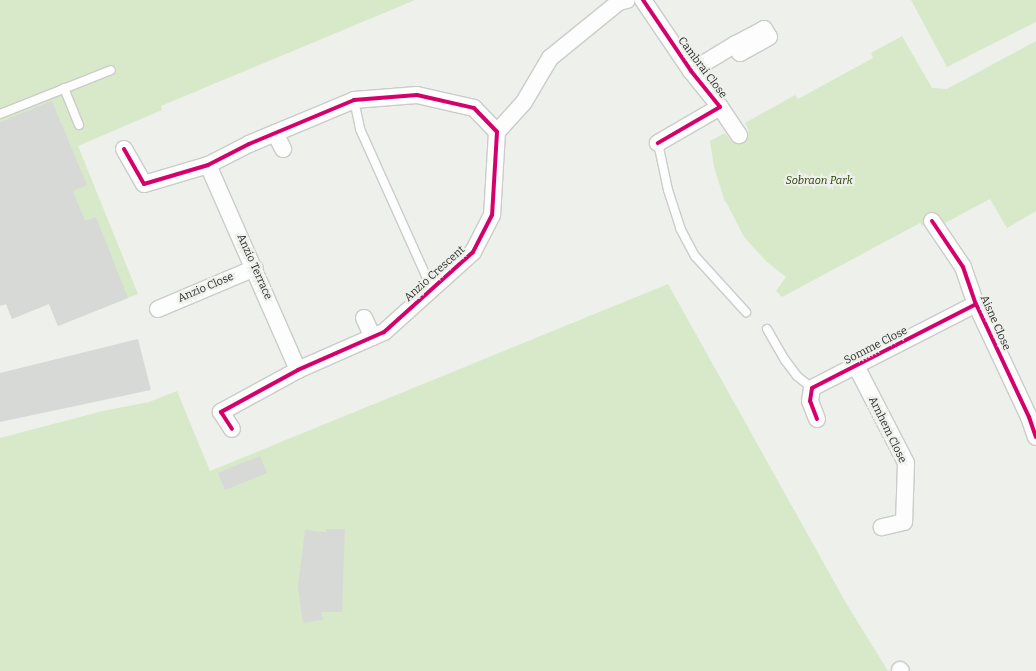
<!DOCTYPE html>
<style>
body{margin:0}
#map{position:relative;width:1036px;height:671px;overflow:hidden;background:#eef0ec;font-family:Bitter,serif}
div>[style]{position:absolute}
.green>*{inset:0;background:#d7e9c8}
.building>*{inset:0;background:#d7d9d7}
.roads{filter:drop-shadow(1px 0 #cbccc9) drop-shadow(-1px 0 #cbccc9) drop-shadow(0 1px #cbccc9) drop-shadow(0 -1px #cbccc9)}
.service>*{height:8px;margin:-4px;padding:0 4px;transform-origin:4px;border-radius:4px;background:#fcfdfc}
.minor>*{height:16px;margin:-8px;padding:0 8px;transform-origin:8px;border-radius:8px;background:#fcfdfc}
.cycleway>*{height:4px;margin:-2px;padding:0 2px;transform-origin:2px;border-radius:2px;background:#d6006c}
span{translate:-50% -50%;white-space:nowrap;text-align:center;line-height:1.15;-webkit-text-stroke:4px #eef1eb;paint-order:stroke}
.street-label{font-size:11px;color:#2e2f2d}
.park-label{font-size:11px;color:#263f04;font-style:italic}
</style>
<div id="map">
<div class="green">
<div style="clip-path:polygon(0 0,415px 0,161px 106px,162px 110px,78px 146px,138px 294px,58px 326px,43px 290px,41px 307px,12px 319px,6px 304px,0 306px)"></div>
<div style="clip-path:polygon(911px 0,1036px 0,1036px 22px,947px 67px)"></div>
<div style="clip-path:polygon(902px 36px,932px 88px,947px 89px,1036px 41px,1036px 211px,1007px 228px,990px 199px,945px 223px,940px 216px,922px 226px,920px 223px,782px 297px,776px 291px,786px 277px,767px 262px,752px 246px,743px 235px,726px 202px,725px 202px,714px 167px,710px 141px,725px 133px,731px 141px,749px 131px,745px 123px,795px 95px,798px 99px,873px 58px,871px 53px)"></div>
<div style="clip-path:polygon(668px 284px,846px 603px,888px 671px,0 671px,0 438px,103px 411px,149px 402px,177px 391px,210px 471px)"></div>
</div>
<div class="building">
<div style="clip-path:polygon(52px 101px,87px 185px,73px 191px,85px 221px,96px 217px,128px 298px,58px 326px,49px 304px,12px 319px,6px 304px,0 306px,0 122px)"></div>
<div style="clip-path:polygon(138px 339px,151px 390px,0 422px,0 373px)"></div>
<div style="clip-path:polygon(260px 456px,267px 473px,225px 490px,218px 473px)"></div>
<div style="clip-path:polygon(326px 529px,345px 529px,342px 612px,321px 612px,323px 620px,303px 623px,298px 587px,305px 530px,326px 532px)"></div>
</div>
<div class="roads">
<div class="service">
<div style="left:64px;top:88px;width:40px;rotate:68deg"></div>
<div style="left:354px;top:100px;width:30px;rotate:78deg"></div>
<div style="left:360px;top:129px;width:175px;rotate:65.8deg"></div>
<div style="left:0;top:114px;width:119px;rotate:-21.6deg"></div>
<div style="left:658px;top:143px;width:48px;rotate:78deg"></div>
<div style="left:668px;top:190px;width:40px;rotate:72deg"></div>
<div style="left:680px;top:228px;width:32px;rotate:62deg"></div>
<div style="left:695px;top:256px;width:76px;rotate:47.7deg"></div>
<div style="left:767px;top:329px;width:36px;rotate:60deg"></div>
<div style="left:785px;top:360px;width:20px;rotate:53deg"></div>
<div style="left:797px;top:376px;width:19px;rotate:39deg"></div>
</div>
<div class="minor">
<div style="left:643px;top:0;width:86px;rotate:55.9deg"></div>
<div style="left:691px;top:71px;width:46px;rotate:51.1deg"></div>
<div style="left:720px;top:107px;width:72px;rotate:149.9deg"></div>
<div style="left:691px;top:71px;width:52px;rotate:-31deg"></div>
<div style="left:736px;top:44px;width:32px;rotate:-28deg"></div>
<div style="left:764px;top:29px;width:9px;rotate:58deg"></div>
<div style="left:769px;top:37px;width:33px;rotate:151deg"></div>
<div style="left:740px;top:53px;width:10px;rotate:-114deg"></div>
<div style="left:720px;top:107px;width:34px;rotate:56deg"></div>
<div style="left:497px;top:132px;width:40px;rotate:-48deg"></div>
<div style="left:524px;top:102px;width:51px;rotate:-59.4deg"></div>
<div style="left:550px;top:58px;width:89px;rotate:-39.1deg"></div>
<div style="left:619px;top:2px;width:8px;rotate:-14deg"></div>
<div style="left:275px;top:133px;width:18px;rotate:63deg"></div>
<div style="left:124px;top:149px;width:40px;rotate:60.3deg"></div>
<div style="left:144px;top:184px;width:67px;rotate:-16.5deg"></div>
<div style="left:208px;top:165px;width:46px;rotate:-27.1deg"></div>
<div style="left:249px;top:144px;width:114px;rotate:-22.7deg"></div>
<div style="left:354px;top:100px;width:63px;rotate:-4.5deg"></div>
<div style="left:417px;top:95px;width:58px;rotate:12.8deg"></div>
<div style="left:474px;top:108px;width:33px;rotate:46deg"></div>
<div style="left:497px;top:132px;width:83px;rotate:93.4deg"></div>
<div style="left:492px;top:215px;width:42px;rotate:117.2deg"></div>
<div style="left:473px;top:252px;width:120px;rotate:138deg"></div>
<div style="left:384px;top:332px;width:94px;rotate:156.2deg"></div>
<div style="left:298px;top:370px;width:88px;rotate:151.4deg"></div>
<div style="left:221px;top:412px;width:20px;rotate:57deg"></div>
<div style="left:208px;top:165px;width:224px;rotate:66.3deg"></div>
<div style="left:932px;top:221px;width:55px;rotate:56deg"></div>
<div style="left:963px;top:267px;width:39px;rotate:71deg"></div>
<div style="left:976px;top:304px;width:125px;rotate:64.9deg"></div>
<div style="left:1029px;top:417px;width:21px;rotate:71deg"></div>
<div style="left:158px;top:309px;width:105px;rotate:-22.9deg"></div>
<div style="left:364px;top:318px;width:21px;rotate:65deg"></div>
<div style="left:856px;top:366px;width:109px;rotate:62.7deg"></div>
<div style="left:906px;top:463px;width:59px;rotate:91.9deg"></div>
<div style="left:904px;top:522px;width:23px;rotate:167deg"></div>
<div style="left:817px;top:419px;width:19px;rotate:-111deg"></div>
<div style="left:810px;top:401px;width:13px;rotate:-81deg"></div>
<div style="left:812px;top:388px;width:184px;rotate:-27.1deg"></div>
<div style="left:900px;top:670px;width:1px;rotate:45deg"></div>
</div>
</div>
<div class="cycleway">
<div style="left:643px;top:0;width:86px;rotate:55.9deg"></div>
<div style="left:691px;top:71px;width:46px;rotate:51.1deg"></div>
<div style="left:720px;top:107px;width:72px;rotate:149.9deg"></div>
<div style="left:124px;top:149px;width:40px;rotate:60.3deg"></div>
<div style="left:144px;top:184px;width:67px;rotate:-16.5deg"></div>
<div style="left:208px;top:165px;width:46px;rotate:-27.1deg"></div>
<div style="left:249px;top:144px;width:114px;rotate:-22.7deg"></div>
<div style="left:354px;top:100px;width:63px;rotate:-4.5deg"></div>
<div style="left:417px;top:95px;width:58px;rotate:12.8deg"></div>
<div style="left:474px;top:108px;width:33px;rotate:46deg"></div>
<div style="left:497px;top:132px;width:83px;rotate:93.4deg"></div>
<div style="left:492px;top:215px;width:42px;rotate:117.2deg"></div>
<div style="left:473px;top:252px;width:120px;rotate:138deg"></div>
<div style="left:384px;top:332px;width:94px;rotate:156.2deg"></div>
<div style="left:298px;top:370px;width:88px;rotate:151.4deg"></div>
<div style="left:221px;top:412px;width:20px;rotate:57deg"></div>
<div style="left:932px;top:221px;width:55px;rotate:56deg"></div>
<div style="left:963px;top:267px;width:39px;rotate:71deg"></div>
<div style="left:976px;top:304px;width:125px;rotate:64.9deg"></div>
<div style="left:1029px;top:417px;width:21px;rotate:71deg"></div>
<div style="left:817px;top:419px;width:19px;rotate:-111deg"></div>
<div style="left:810px;top:401px;width:13px;rotate:-81deg"></div>
<div style="left:812px;top:388px;width:184px;rotate:-27.1deg"></div>
</div>
<div class="street-label">
<span style="left:702px;top:68px;rotate:53deg">Cambrai Close</span>
<span style="left:254px;top:267px;rotate:66deg">Anzio Terrace</span>
<span style="left:435px;top:274px;rotate:-42deg">Anzio Crescent</span>
<span style="left:206px;top:288px;rotate:-23deg">Anzio Close</span>
<span style="left:995px;top:323px;rotate:66deg">Aisne Close</span>
<span style="left:876px;top:346px;rotate:-27deg">Somme Close</span>
<span style="left:887px;top:430px;rotate:64deg">Arnhem Close</span>
</div>
<div class="park-label">
<span style="left:819px;top:181px">Sobraon Park</span>
</div>
</div>
